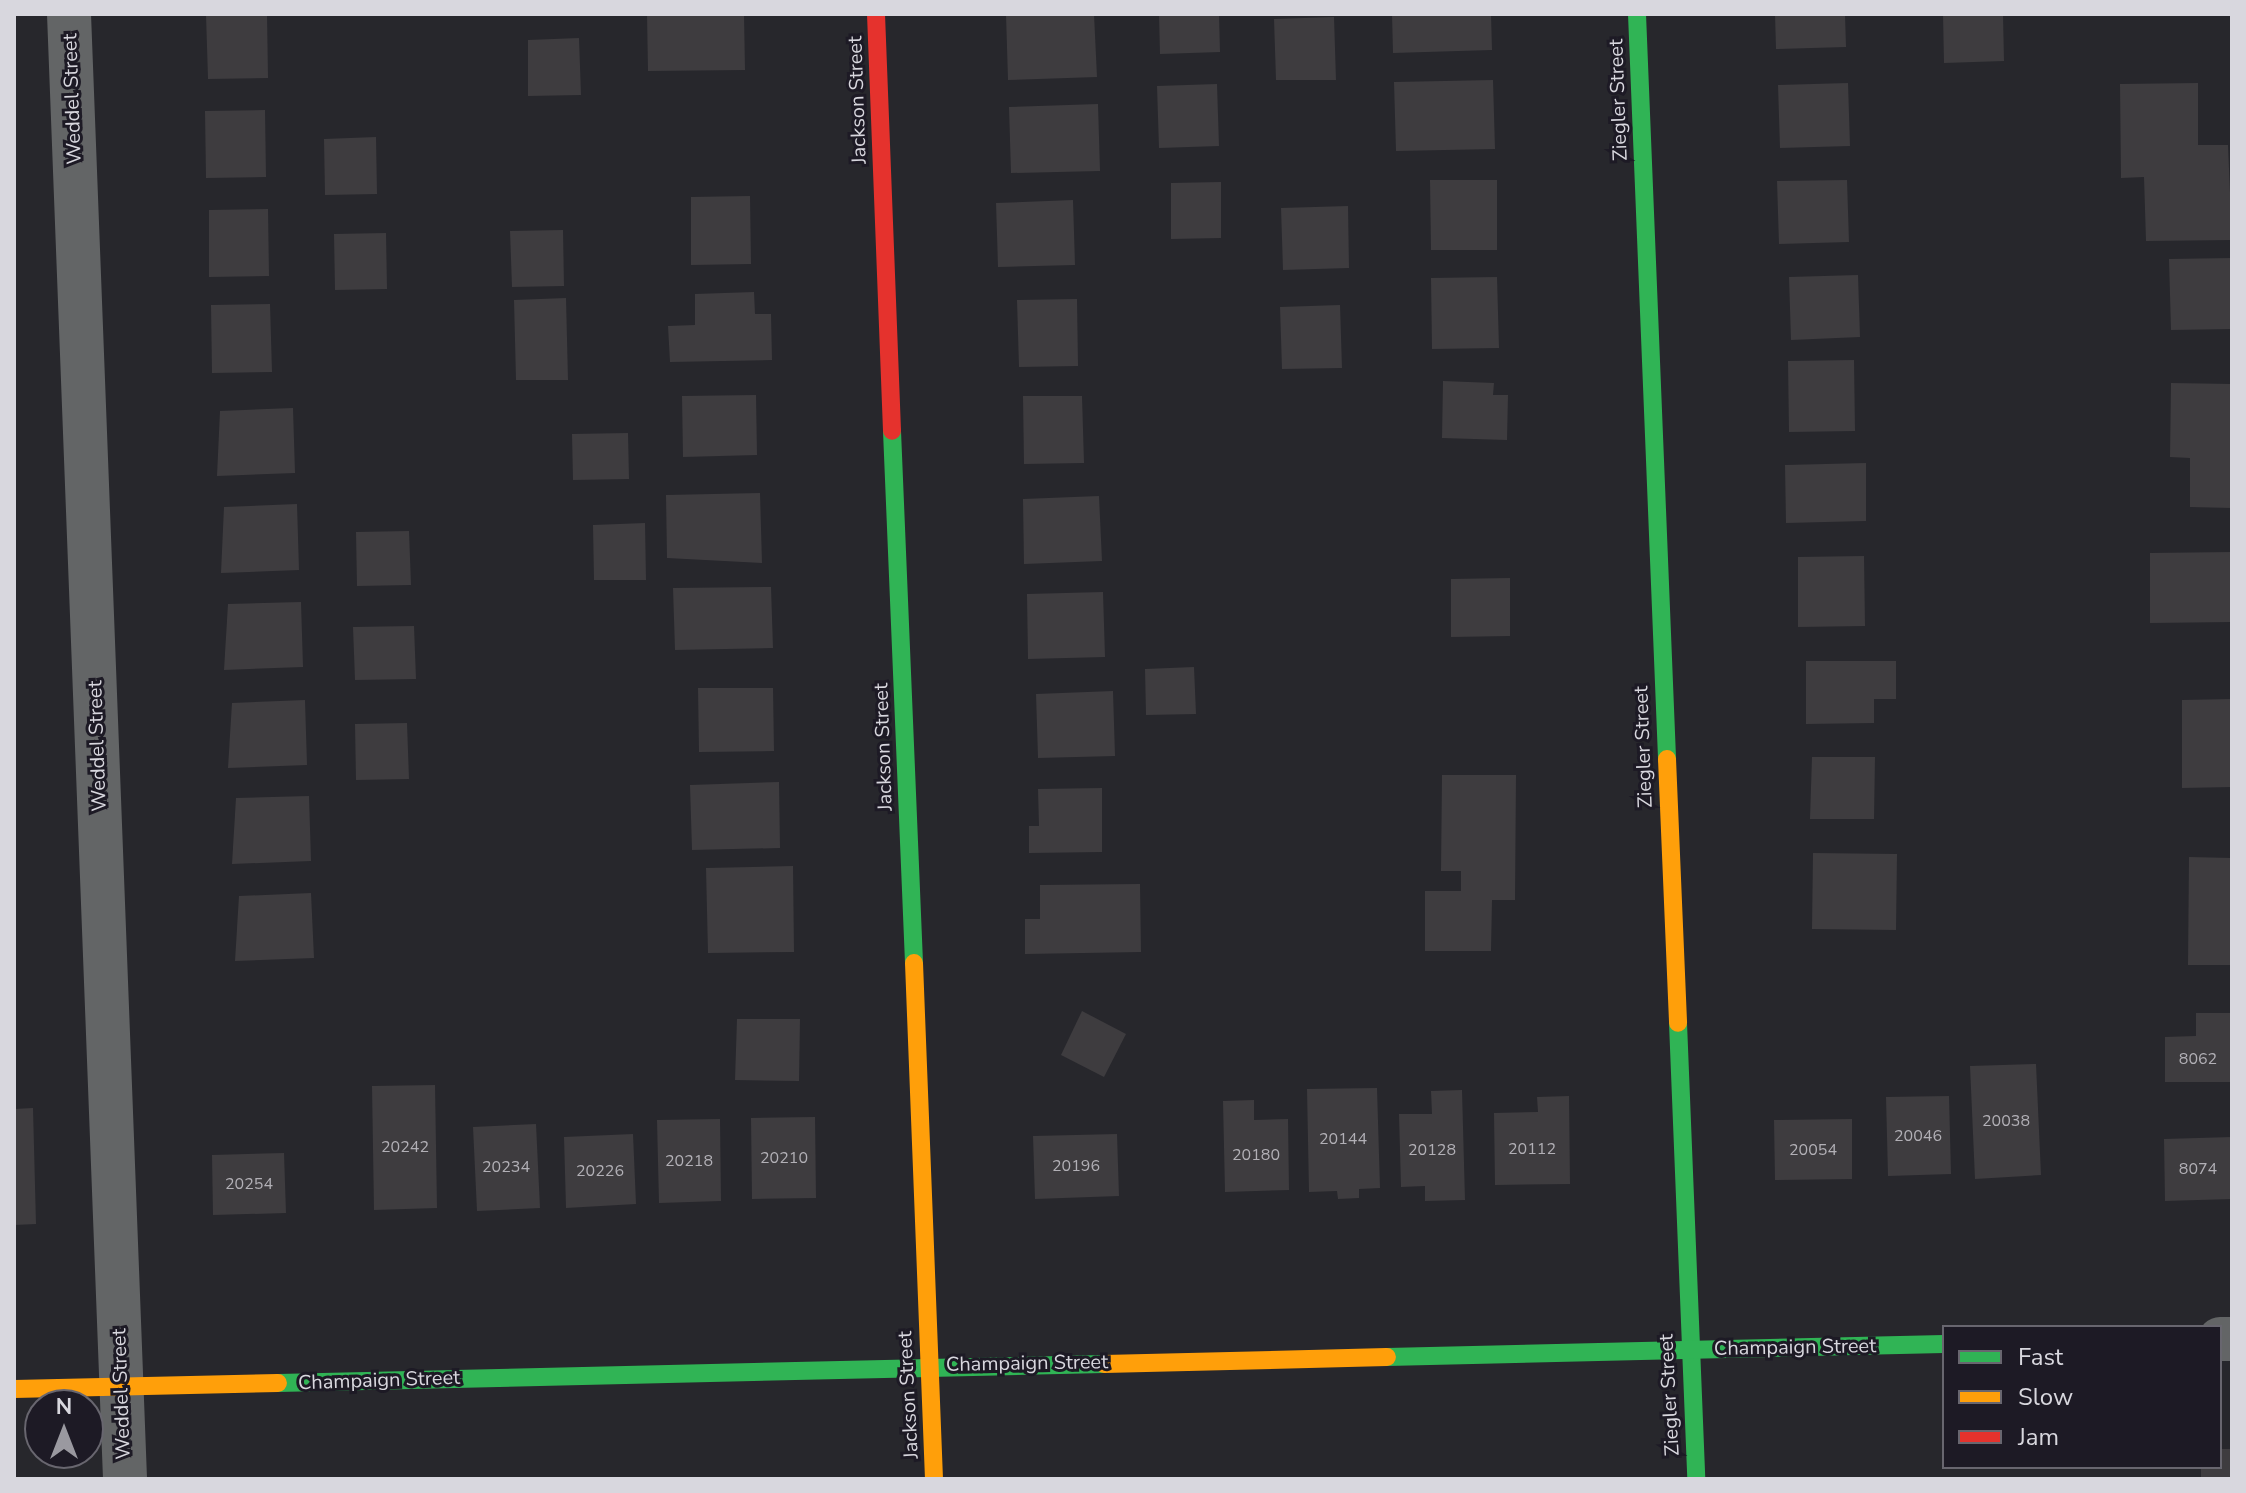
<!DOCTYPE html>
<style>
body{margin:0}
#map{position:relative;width:2246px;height:1493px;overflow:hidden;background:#27272c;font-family:"Nunito Sans",sans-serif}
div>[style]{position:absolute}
.building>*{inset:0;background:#3e3c3f}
.street>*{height:44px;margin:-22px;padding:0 22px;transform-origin:22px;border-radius:22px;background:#636566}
.fast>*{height:18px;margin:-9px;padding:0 9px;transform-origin:9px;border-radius:9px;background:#30b455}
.slow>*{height:18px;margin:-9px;padding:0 9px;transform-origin:9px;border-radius:9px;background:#ff9f0a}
.jam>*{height:18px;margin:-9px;padding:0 9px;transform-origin:9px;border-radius:9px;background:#e5322d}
span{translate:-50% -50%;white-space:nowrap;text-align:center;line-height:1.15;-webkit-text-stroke:6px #1d1a25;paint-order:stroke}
.number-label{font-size:16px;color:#b2b0b6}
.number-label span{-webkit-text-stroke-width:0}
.street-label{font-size:20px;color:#d8d7de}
.frame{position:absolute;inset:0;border:16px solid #d8d7de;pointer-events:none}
.legend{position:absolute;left:1942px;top:1325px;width:280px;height:144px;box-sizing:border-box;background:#1d1a25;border:2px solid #68666f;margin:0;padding:10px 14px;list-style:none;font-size:24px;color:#d8d7de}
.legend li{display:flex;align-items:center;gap:16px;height:40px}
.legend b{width:40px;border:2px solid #68666f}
.north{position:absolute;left:24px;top:1389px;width:80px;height:80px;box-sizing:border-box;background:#1d1a25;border:2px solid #68666f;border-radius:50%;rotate:0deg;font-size:22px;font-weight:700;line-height:32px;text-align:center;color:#d8d7de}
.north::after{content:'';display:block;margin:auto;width:28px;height:36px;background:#9a99a0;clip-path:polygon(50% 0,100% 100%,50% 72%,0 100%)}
</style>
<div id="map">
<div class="building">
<div style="clip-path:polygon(206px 14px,267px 14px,268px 78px,208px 79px)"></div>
<div style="clip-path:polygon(647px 14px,744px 14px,745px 70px,648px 71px)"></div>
<div style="clip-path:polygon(1006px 14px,1094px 14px,1097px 77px,1008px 80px)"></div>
<div style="clip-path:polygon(1159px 14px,1219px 14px,1220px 52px,1160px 54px)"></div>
<div style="clip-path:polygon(1392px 14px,1491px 14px,1492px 50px,1393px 53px)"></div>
<div style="clip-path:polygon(1775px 14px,1845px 14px,1846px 47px,1776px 49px)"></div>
<div style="clip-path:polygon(1943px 14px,2003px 14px,2004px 61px,1944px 63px)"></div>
<div style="clip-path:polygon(1334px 17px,1336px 80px,1276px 80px,1274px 19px)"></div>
<div style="clip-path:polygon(579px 38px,581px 95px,528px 96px,528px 40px)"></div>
<div style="clip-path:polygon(1493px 80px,1495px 149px,1396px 151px,1394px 82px)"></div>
<div style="clip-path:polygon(1848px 83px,1850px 146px,1780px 148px,1778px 85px)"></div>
<div style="clip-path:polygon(2198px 83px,2198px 145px,2228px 145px,2232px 240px,2146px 241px,2144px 177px,2121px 178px,2120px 84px)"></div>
<div style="clip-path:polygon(1217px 84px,1219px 146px,1159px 148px,1157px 86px)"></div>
<div style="clip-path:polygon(1098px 104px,1100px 171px,1011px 173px,1009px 107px)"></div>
<div style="clip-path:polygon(265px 110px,266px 177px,206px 178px,205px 111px)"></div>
<div style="clip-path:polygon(376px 137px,377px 194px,325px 195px,324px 139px)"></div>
<div style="clip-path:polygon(1430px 180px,1497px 180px,1497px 250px,1431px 250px)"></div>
<div style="clip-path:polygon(1847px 180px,1849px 242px,1779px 244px,1777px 181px)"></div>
<div style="clip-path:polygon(1221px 182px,1221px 238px,1171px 239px,1171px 183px)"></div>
<div style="clip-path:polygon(750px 196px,751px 264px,691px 265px,691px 197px)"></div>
<div style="clip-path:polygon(1073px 200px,1075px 265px,998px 267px,996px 203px)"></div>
<div style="clip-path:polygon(1348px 206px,1349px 268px,1283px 270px,1281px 208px)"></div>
<div style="clip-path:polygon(268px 209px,269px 276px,209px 277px,209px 210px)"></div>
<div style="clip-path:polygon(563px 230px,564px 286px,512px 287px,510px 231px)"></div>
<div style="clip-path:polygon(386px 233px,387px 289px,335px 290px,334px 234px)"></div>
<div style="clip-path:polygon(2232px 258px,2232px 329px,2171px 330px,2169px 259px)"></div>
<div style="clip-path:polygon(1858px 275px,1860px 337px,1791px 340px,1789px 277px)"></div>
<div style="clip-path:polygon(1497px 277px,1499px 348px,1432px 349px,1431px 278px)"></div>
<div style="clip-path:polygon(754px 292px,755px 314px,771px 314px,772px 360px,670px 362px,668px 326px,695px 325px,695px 294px)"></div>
<div style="clip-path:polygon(566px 298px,568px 380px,516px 380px,514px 300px)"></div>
<div style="clip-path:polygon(1077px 299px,1078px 366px,1019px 367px,1017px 300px)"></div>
<div style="clip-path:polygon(270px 304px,272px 372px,212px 373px,211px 305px)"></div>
<div style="clip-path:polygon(1340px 305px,1342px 368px,1282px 369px,1280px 307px)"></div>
<div style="clip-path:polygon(1854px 360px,1855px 431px,1789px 432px,1788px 361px)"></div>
<div style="clip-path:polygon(1443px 381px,1494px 383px,1493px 395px,1508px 395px,1507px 440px,1442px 438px)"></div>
<div style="clip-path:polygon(2171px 383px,2232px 384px,2232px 508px,2190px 507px,2190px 458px,2170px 457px)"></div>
<div style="clip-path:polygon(756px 395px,757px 455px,683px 457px,682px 396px)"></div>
<div style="clip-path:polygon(1023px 396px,1082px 396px,1084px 463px,1024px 464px)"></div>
<div style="clip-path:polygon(293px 408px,295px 473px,217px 476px,220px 411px)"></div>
<div style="clip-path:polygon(628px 433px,629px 479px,573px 480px,572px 434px)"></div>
<div style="clip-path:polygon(1866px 463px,1866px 521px,1786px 523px,1785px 465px)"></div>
<div style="clip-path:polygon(760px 493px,762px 563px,667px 558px,666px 495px)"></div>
<div style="clip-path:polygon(1099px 496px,1102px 561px,1024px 564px,1023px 499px)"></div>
<div style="clip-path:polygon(297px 504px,299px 570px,221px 573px,224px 507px)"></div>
<div style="clip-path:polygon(645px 523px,646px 580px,594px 580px,593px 525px)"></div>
<div style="clip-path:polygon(409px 531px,411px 585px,357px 586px,356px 532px)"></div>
<div style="clip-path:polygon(2232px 552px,2232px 622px,2150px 623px,2150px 553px)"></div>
<div style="clip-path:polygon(1864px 556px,1865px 626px,1798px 627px,1798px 557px)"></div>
<div style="clip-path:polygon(1510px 578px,1510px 636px,1451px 637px,1451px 579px)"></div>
<div style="clip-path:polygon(771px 587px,773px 648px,675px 650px,673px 588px)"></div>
<div style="clip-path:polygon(1103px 592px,1105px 657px,1028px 659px,1027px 594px)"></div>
<div style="clip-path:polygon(301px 602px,303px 667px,224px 670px,228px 604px)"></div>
<div style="clip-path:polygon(414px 626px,416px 679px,355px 680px,353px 627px)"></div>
<div style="clip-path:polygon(1806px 661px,1896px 661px,1896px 699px,1874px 699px,1874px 723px,1806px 724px)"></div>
<div style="clip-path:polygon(1194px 667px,1196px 714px,1146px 715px,1145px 669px)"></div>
<div style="clip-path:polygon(698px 688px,773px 688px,774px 751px,699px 752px)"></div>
<div style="clip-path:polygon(1113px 691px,1115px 756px,1038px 758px,1036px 694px)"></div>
<div style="clip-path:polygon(2232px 699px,2232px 787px,2182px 788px,2182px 700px)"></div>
<div style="clip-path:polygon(305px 700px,307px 765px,228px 768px,232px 703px)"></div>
<div style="clip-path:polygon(407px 723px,409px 779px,356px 780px,355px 724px)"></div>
<div style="clip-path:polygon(1812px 757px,1875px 757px,1874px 819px,1810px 819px)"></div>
<div style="clip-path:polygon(1442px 775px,1516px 775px,1515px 900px,1492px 900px,1491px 951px,1425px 951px,1425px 891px,1461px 891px,1461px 871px,1441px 871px)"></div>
<div style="clip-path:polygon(779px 782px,780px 848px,692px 850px,690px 785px)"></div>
<div style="clip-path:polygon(1102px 788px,1102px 852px,1029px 853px,1029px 826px,1039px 826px,1038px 789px)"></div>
<div style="clip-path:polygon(309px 796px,311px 861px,232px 864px,236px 798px)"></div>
<div style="clip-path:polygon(1813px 853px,1897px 854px,1896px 930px,1812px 929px)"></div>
<div style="clip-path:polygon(2189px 857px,2232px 858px,2232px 965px,2188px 965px)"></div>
<div style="clip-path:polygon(793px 866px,794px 952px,708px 953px,706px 868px)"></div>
<div style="clip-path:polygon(1140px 884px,1141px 952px,1025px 954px,1025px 919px,1040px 919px,1040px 885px)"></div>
<div style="clip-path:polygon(311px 893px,314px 958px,235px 961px,239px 896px)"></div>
<div style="clip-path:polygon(1082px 1011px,1126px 1034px,1104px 1077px,1061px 1055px)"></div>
<div style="clip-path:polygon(2196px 1013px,2232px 1013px,2232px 1082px,2165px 1082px,2165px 1037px,2196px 1036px)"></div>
<div style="clip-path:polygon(737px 1019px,800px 1019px,799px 1081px,735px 1080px)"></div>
<div style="clip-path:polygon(2036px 1064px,2041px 1175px,1975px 1179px,1970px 1066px)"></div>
<div style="clip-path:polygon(435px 1085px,437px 1208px,374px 1210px,372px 1086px)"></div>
<div style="clip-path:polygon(1377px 1088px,1380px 1188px,1359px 1189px,1359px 1198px,1338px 1199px,1337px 1191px,1309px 1192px,1307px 1089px)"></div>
<div style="clip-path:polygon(1462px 1090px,1465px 1200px,1425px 1201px,1425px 1186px,1401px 1187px,1399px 1114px,1432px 1114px,1431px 1091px)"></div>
<div style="clip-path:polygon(1569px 1096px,1570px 1184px,1495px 1185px,1494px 1113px,1538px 1112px,1537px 1097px)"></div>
<div style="clip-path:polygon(1949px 1096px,1951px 1174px,1888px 1176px,1886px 1097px)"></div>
<div style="clip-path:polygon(1254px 1100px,1254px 1120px,1288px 1119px,1289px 1190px,1225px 1192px,1223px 1101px)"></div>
<div style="clip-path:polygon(33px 1108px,36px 1224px,14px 1225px,14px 1109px)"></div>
<div style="clip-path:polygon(815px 1117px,816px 1198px,752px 1199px,751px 1118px)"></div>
<div style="clip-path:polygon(720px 1119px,721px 1201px,659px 1203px,657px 1120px)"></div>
<div style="clip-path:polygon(1852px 1119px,1852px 1179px,1775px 1180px,1774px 1120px)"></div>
<div style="clip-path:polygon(536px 1124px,540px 1208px,477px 1211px,473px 1127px)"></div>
<div style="clip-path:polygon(633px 1134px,636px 1204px,566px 1208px,564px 1137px)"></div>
<div style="clip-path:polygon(1117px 1134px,1119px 1196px,1035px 1199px,1033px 1136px)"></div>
<div style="clip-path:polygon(2232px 1137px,2232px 1199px,2165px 1201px,2164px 1139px)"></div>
<div style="clip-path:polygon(284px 1153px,286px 1213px,213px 1215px,212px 1155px)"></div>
<div style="clip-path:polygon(2220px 1449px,2232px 1449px,2232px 1479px,2201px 1479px,2201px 1467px,2220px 1467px)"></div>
</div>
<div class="street">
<div style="left:69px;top:14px;width:1466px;rotate:87.81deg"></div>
<div style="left:2220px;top:1339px;width:12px"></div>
</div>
<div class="fast">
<div style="left:1637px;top:14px;width:746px;rotate:87.69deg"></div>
<div style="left:892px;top:431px;width:532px;rotate:87.63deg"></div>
<div style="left:1678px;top:1023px;width:456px;rotate:87.7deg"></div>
<div style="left:1387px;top:1357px;width:557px;rotate:-1.34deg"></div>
<div style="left:278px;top:1383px;width:826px;rotate:-1.32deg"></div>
</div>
<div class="slow">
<div style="left:1667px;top:759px;width:264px;rotate:87.6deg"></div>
<div style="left:914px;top:963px;width:516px;rotate:87.78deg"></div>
<div style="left:1104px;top:1364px;width:283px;rotate:-1.4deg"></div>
<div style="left:14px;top:1389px;width:264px;rotate:-1.3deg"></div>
</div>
<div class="jam">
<div style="left:876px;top:14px;width:417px;rotate:87.8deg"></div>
</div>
<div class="number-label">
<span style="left:2198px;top:1059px">8062</span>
<span style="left:2006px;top:1121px">20038</span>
<span style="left:1918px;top:1136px">20046</span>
<span style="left:1343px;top:1139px">20144</span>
<span style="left:405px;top:1147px">20242</span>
<span style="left:1532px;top:1149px">20112</span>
<span style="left:1432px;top:1150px">20128</span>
<span style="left:1813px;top:1150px">20054</span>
<span style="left:1256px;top:1155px">20180</span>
<span style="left:784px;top:1158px">20210</span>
<span style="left:689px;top:1161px">20218</span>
<span style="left:1076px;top:1166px">20196</span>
<span style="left:506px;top:1167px">20234</span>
<span style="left:2198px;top:1169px">8074</span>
<span style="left:600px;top:1171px">20226</span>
<span style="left:249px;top:1184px">20254</span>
</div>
<div class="street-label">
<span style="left:72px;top:99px;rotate:-92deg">Weddel Street</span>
<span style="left:857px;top:100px;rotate:-92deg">Jackson Street</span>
<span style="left:1618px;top:100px;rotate:-92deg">Ziegler Street</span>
<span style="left:97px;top:746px;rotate:-92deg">Weddel Street</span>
<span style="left:883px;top:747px;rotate:-92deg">Jackson Street</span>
<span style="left:1643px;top:747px;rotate:-92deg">Ziegler Street</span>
<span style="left:1795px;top:1347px;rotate:-1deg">Champaign Street</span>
<span style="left:1027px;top:1363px;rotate:-1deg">Champaign Street</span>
<span style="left:379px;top:1380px;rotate:-2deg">Champaign Street</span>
<span style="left:121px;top:1394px;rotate:-92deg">Weddel Street</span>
<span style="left:908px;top:1395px;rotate:-93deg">Jackson Street</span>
<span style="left:1669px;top:1395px;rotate:-93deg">Ziegler Street</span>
</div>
<div class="frame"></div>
<ul class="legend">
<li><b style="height:10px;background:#30b455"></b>Fast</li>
<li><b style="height:10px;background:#ff9f0a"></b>Slow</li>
<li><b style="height:10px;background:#e5322d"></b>Jam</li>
</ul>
<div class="north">N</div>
</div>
